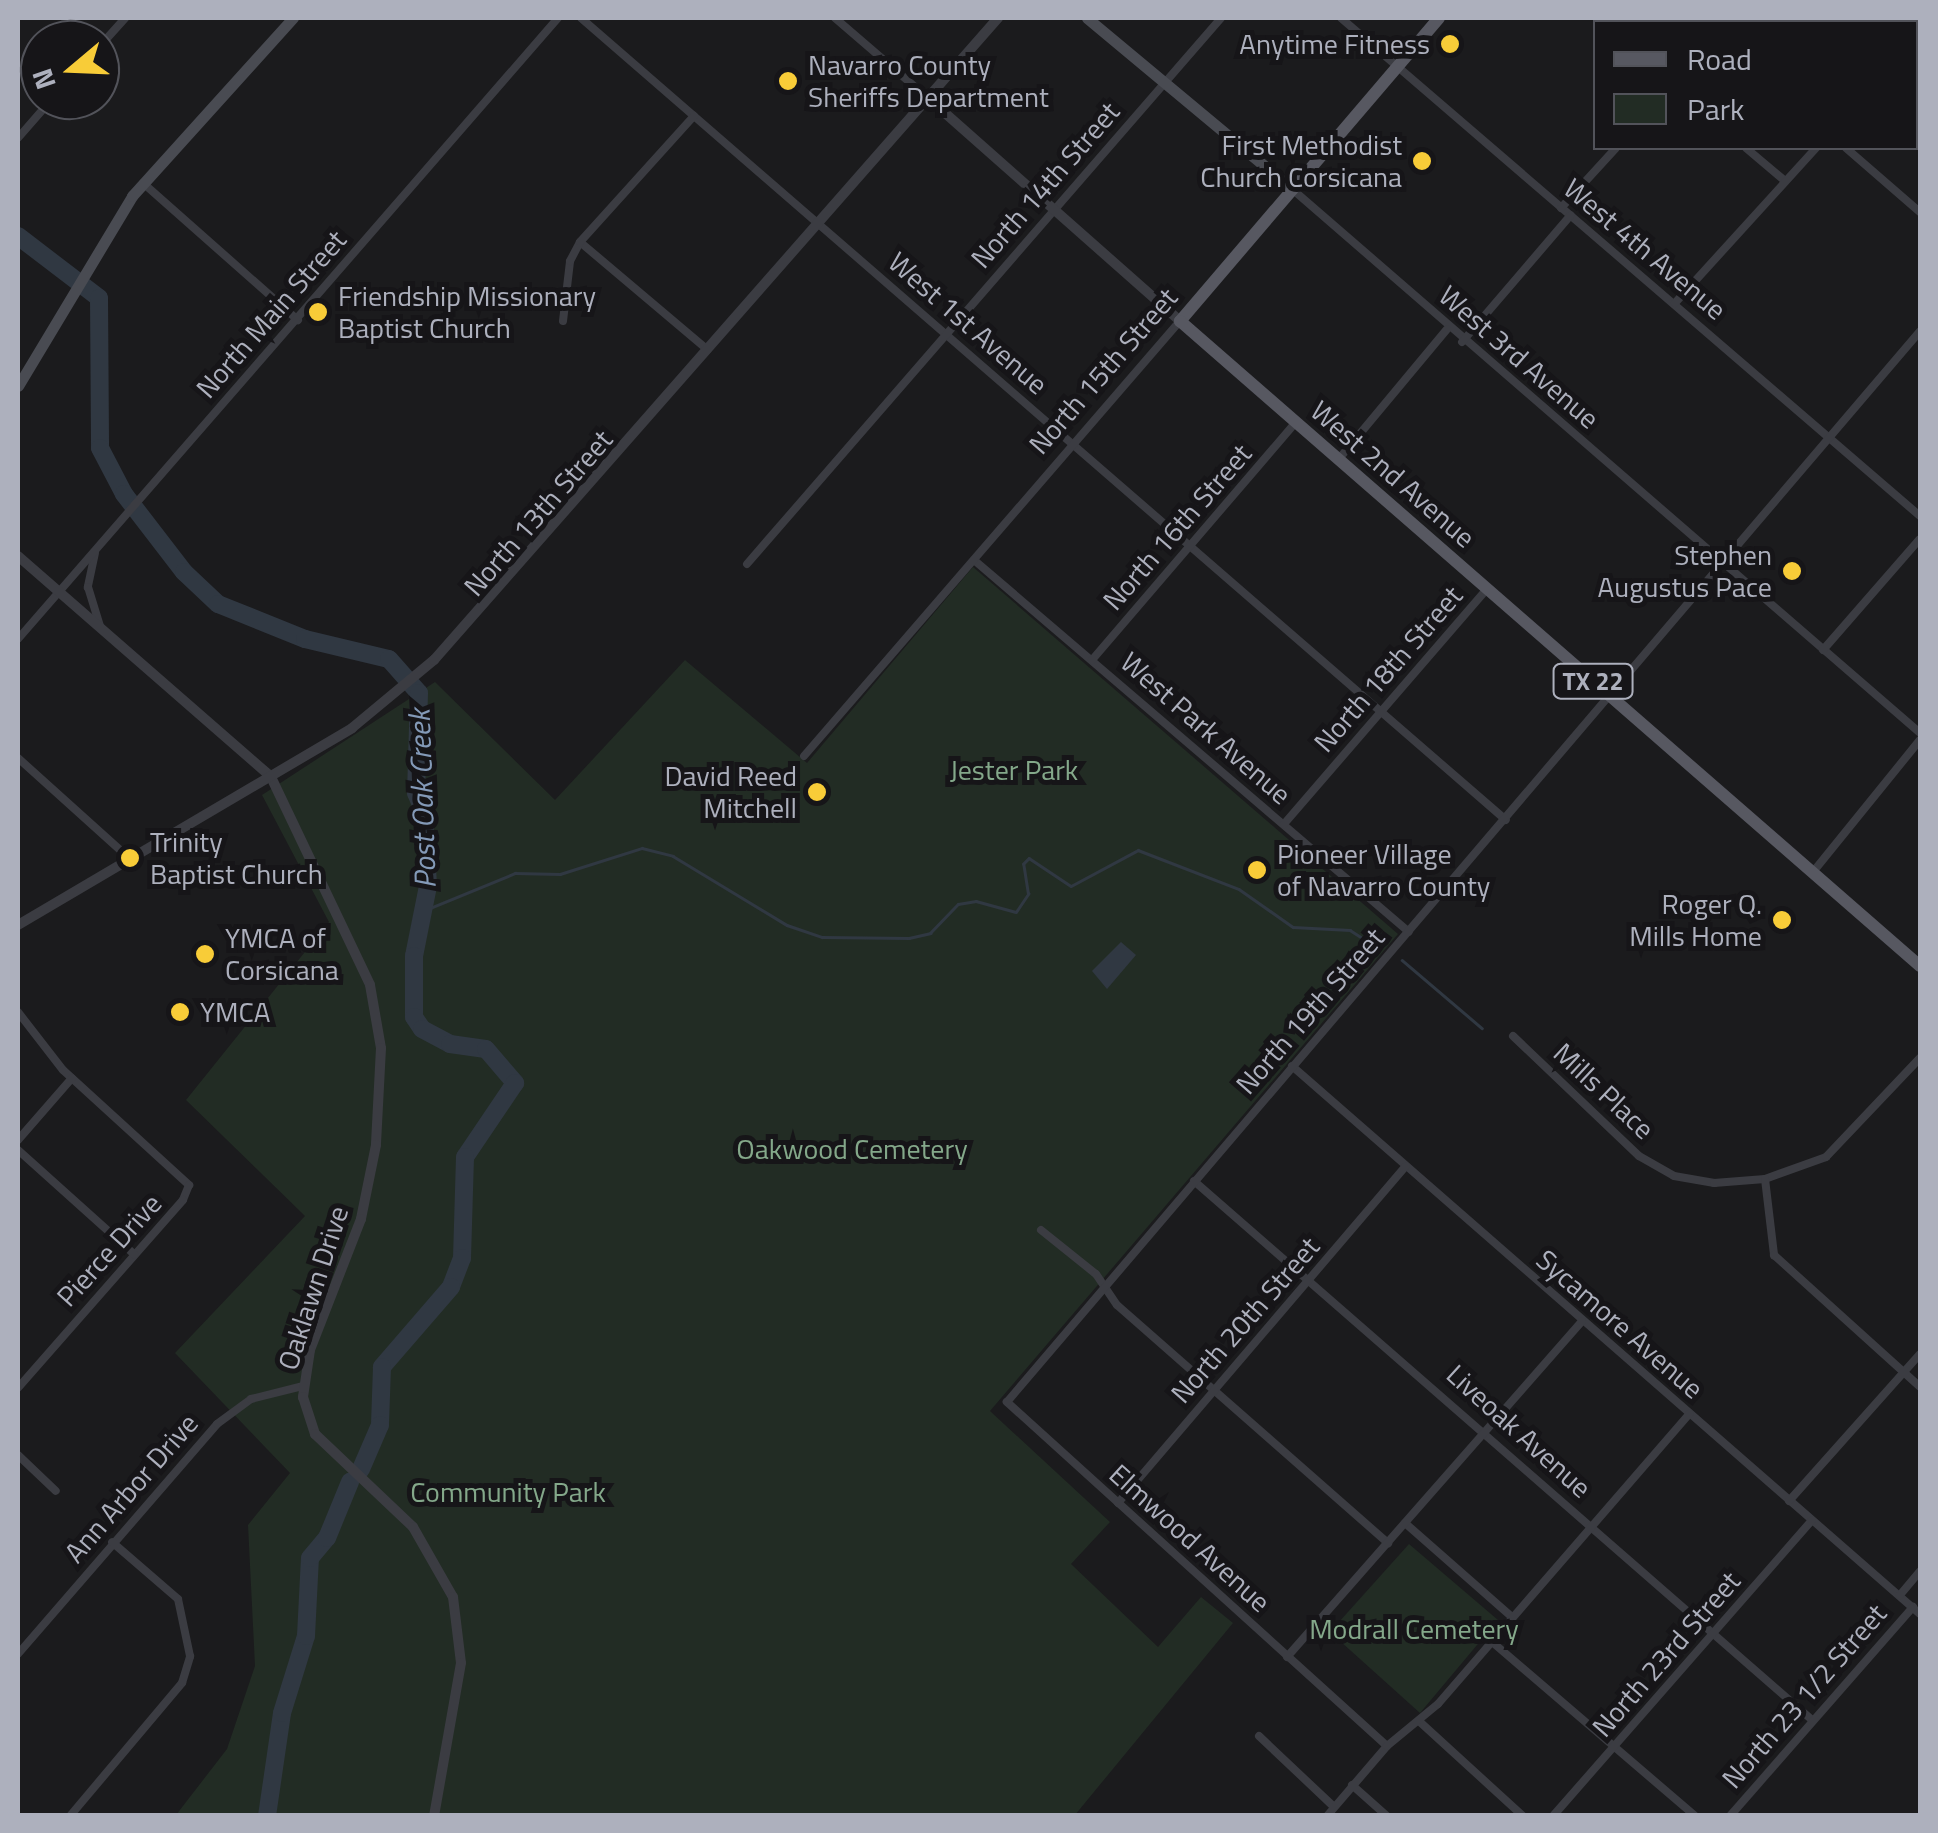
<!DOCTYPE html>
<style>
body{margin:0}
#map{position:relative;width:1938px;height:1833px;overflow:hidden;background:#1b1b1d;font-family:"Titillium Web",sans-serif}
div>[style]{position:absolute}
.green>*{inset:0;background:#222c24}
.water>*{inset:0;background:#303842}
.stream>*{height:2.5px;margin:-1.25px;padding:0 1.25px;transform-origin:1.25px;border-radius:1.25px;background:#303842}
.river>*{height:18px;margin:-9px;padding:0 9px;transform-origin:9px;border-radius:9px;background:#303842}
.minor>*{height:8px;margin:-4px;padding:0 4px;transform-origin:4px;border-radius:4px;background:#3b3c42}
.tertiary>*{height:10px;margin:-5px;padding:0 5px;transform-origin:5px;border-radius:5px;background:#3b3c42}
.secondary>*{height:11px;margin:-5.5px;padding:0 5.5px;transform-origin:5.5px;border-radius:5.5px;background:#494b52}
.primary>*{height:12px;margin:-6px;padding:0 6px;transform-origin:6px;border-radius:6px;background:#575861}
.dots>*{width:28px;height:28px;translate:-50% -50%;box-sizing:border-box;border:5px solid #161518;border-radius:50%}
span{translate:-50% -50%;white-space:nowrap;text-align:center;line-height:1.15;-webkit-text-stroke:10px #161518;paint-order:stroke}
.shield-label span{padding:2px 8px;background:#161518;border:2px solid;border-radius:8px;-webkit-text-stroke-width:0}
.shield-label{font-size:25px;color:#adb0bd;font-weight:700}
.poi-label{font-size:28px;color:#adb0bd}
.right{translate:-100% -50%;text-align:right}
.left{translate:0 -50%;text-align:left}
.street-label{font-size:28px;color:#adb0bd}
.park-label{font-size:28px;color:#84a88a}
.water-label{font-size:30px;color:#849ab8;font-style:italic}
.frame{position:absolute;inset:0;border:20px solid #adb0bd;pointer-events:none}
.legend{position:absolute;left:1593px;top:20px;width:325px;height:130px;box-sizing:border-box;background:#161518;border:2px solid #52535a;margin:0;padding:12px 18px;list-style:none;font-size:30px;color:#adb0bd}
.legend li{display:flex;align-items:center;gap:20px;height:50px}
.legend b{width:50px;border:2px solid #52535a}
.north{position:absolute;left:20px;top:20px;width:100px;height:100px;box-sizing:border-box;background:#161518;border:2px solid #52535a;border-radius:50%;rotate:251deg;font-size:28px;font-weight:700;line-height:40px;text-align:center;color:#adb0bd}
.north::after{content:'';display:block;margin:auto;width:35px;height:45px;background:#f8cc38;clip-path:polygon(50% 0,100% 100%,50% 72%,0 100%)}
</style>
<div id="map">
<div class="green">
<div style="clip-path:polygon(973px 567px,1398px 934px,990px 1411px,1110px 1522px,1071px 1564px,1158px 1647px,1201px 1597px,1233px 1623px,1075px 1815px,176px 1815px,227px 1749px,255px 1666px,248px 1525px,290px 1473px,175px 1353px,305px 1216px,186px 1100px,329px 922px,262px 795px,435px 682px,555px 800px,685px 660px,807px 763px)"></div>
<div style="clip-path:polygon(1409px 1544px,1498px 1620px,1420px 1713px,1330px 1632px)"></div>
</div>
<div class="water">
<div style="clip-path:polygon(1121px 942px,1136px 955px,1107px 989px,1092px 971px)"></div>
</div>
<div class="stream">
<div style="left:423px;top:911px;width:100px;rotate:-22.4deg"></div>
<div style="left:515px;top:873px;width:45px;rotate:1.3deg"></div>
<div style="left:560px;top:874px;width:86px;rotate:-17.6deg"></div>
<div style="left:642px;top:848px;width:32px;rotate:14deg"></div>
<div style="left:673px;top:856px;width:133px;rotate:31.2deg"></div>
<div style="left:787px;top:925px;width:37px;rotate:19deg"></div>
<div style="left:822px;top:937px;width:87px;rotate:0.7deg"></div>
<div style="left:909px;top:938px;width:22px;rotate:-13deg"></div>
<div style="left:930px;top:933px;width:40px;rotate:-46deg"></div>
<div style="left:958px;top:904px;width:18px;rotate:-9deg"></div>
<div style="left:976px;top:901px;width:41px;rotate:15.4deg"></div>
<div style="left:1016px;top:912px;width:22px;rotate:-56deg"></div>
<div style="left:1028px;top:894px;width:30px;rotate:-99deg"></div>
<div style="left:1023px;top:864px;width:8px;rotate:-45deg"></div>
<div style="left:1029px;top:858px;width:50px;rotate:33.7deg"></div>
<div style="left:1071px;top:886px;width:76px;rotate:-28.2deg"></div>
<div style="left:1138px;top:850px;width:108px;rotate:21.1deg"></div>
<div style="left:1239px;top:889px;width:66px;rotate:35.1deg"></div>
<div style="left:1293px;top:927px;width:57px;rotate:3deg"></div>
<div style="left:1350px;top:930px;width:31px;rotate:33deg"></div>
<div style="left:1402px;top:960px;width:105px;rotate:40.4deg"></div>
</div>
<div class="river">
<div style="left:18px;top:236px;width:102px;rotate:37.4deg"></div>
<div style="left:99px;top:298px;width:150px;rotate:89.6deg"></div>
<div style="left:100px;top:448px;width:52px;rotate:62.4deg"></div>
<div style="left:124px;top:494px;width:98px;rotate:52.4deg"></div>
<div style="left:184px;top:572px;width:47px;rotate:43.3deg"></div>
<div style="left:218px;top:604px;width:94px;rotate:21.9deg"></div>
<div style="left:305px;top:639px;width:86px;rotate:13.4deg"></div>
<div style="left:389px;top:659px;width:45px;rotate:48.6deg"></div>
<div style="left:419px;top:693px;width:100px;rotate:91.7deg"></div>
<div style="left:416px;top:793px;width:21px;rotate:67deg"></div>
<div style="left:424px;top:812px;width:74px;rotate:86.9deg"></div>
<div style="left:428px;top:886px;width:71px;rotate:101.3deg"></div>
<div style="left:414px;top:956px;width:61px;rotate:90deg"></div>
<div style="left:414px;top:1017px;width:14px;rotate:56deg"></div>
<div style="left:422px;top:1029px;width:32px;rotate:28deg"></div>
<div style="left:450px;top:1044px;width:36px;rotate:8deg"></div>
<div style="left:486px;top:1049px;width:45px;rotate:49.5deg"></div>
<div style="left:515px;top:1083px;width:89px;rotate:124deg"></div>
<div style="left:465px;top:1157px;width:101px;rotate:91.7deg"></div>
<div style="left:462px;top:1258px;width:31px;rotate:111deg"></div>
<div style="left:451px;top:1287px;width:106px;rotate:130.8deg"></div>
<div style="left:382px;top:1367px;width:58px;rotate:92deg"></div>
<div style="left:380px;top:1425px;width:48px;rotate:113.4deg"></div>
<div style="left:267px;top:1816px;width:104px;rotate:-81.7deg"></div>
<div style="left:282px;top:1713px;width:81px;rotate:-72.7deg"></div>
<div style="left:306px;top:1636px;width:78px;rotate:-87.1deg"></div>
<div style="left:310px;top:1558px;width:26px;rotate:-50deg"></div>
<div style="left:327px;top:1538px;width:61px;rotate:-67.7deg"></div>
</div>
<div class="minor">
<div style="left:581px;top:18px;width:1224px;rotate:40.93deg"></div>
<div style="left:835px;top:18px;width:123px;rotate:40.7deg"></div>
<div style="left:1341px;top:18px;width:764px;rotate:40.7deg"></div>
<div style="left:1598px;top:18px;width:7px;rotate:34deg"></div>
<div style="left:1852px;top:18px;width:7px;rotate:34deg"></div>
<div style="left:1916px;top:45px;width:6px;rotate:-51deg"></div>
<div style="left:100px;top:46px;width:38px;rotate:-48deg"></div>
<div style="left:18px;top:138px;width:50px;rotate:-49deg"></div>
<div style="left:1746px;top:148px;width:51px;rotate:40.2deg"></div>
<div style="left:1846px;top:148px;width:98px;rotate:40.9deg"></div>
<div style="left:143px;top:183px;width:207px;rotate:41.5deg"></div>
<div style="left:1292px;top:189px;width:831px;rotate:40.9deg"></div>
<div style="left:1561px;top:208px;width:81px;rotate:-47.5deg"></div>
<div style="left:580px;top:242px;width:167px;rotate:40.2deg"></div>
<div style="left:1675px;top:303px;width:210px;rotate:-47.7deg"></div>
<div style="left:563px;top:321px;width:60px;rotate:-83.3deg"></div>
<div style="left:570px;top:261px;width:21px;rotate:-62deg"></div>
<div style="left:580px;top:242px;width:170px;rotate:-47.9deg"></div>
<div style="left:1462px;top:342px;width:167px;rotate:-49.4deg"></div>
<div style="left:1338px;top:460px;width:170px;rotate:-50.2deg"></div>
<div style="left:95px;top:553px;width:35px;rotate:102deg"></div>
<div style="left:88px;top:587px;width:41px;rotate:72.9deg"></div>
<div style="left:974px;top:560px;width:572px;rotate:40.54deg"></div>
<div style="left:747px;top:564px;width:723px;rotate:-49.04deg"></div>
<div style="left:18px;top:639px;width:823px;rotate:-48.99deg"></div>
<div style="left:1823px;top:650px;width:147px;rotate:-48.9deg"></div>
<div style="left:1092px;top:660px;width:312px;rotate:-49.4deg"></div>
<div style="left:804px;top:756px;width:575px;rotate:-49.16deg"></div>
<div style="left:18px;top:758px;width:149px;rotate:42deg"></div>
<div style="left:1284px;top:824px;width:311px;rotate:-49.2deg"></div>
<div style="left:1813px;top:872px;width:170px;rotate:-51deg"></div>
<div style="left:18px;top:1012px;width:73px;rotate:52.2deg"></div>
<div style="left:63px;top:1070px;width:171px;rotate:42.4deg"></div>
<div style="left:189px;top:1185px;width:16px;rotate:112deg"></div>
<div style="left:183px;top:1200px;width:250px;rotate:131.3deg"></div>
<div style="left:1513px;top:1036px;width:174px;rotate:43.6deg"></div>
<div style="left:1639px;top:1156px;width:40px;rotate:29.7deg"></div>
<div style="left:1674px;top:1176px;width:41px;rotate:9.9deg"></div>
<div style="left:1714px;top:1183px;width:51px;rotate:-4.5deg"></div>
<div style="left:1765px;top:1179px;width:65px;rotate:-19.8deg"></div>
<div style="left:1826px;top:1157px;width:137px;rotate:-46.5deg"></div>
<div style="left:1292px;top:1066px;width:833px;rotate:41.11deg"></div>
<div style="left:18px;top:1140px;width:82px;rotate:-48.9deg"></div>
<div style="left:18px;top:1150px;width:156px;rotate:41.9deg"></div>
<div style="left:1765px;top:1179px;width:77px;rotate:83.2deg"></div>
<div style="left:1774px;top:1255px;width:197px;rotate:42.1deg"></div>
<div style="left:1194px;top:1181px;width:819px;rotate:41.09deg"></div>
<div style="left:1041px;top:1230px;width:70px;rotate:38.7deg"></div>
<div style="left:1096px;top:1274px;width:37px;rotate:56deg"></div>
<div style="left:1117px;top:1305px;width:361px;rotate:41.3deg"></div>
<div style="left:18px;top:1455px;width:52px;rotate:43.5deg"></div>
<div style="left:1789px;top:1501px;width:197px;rotate:-48.3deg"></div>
<div style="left:1118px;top:1503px;width:443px;rotate:-49.5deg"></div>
<div style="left:1405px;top:1523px;width:142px;rotate:41.3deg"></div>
<div style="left:1900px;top:1595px;width:31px;rotate:-50deg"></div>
<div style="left:1491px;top:1641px;width:269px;rotate:40.6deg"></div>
<div style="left:18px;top:1654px;width:304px;rotate:-49.1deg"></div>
<div style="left:217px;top:1424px;width:42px;rotate:-36.3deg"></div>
<div style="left:251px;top:1399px;width:54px;rotate:-14deg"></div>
<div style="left:1287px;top:1657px;width:447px;rotate:-48.7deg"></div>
<div style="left:1420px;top:1722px;width:139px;rotate:42.4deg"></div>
<div style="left:1259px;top:1736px;width:103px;rotate:43.4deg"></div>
<div style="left:1387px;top:1746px;width:513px;rotate:-137.85deg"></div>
<div style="left:1007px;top:1402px;width:1407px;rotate:-49.55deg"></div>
<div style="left:1352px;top:1785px;width:47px;rotate:41.5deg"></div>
<div style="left:70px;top:1816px;width:174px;rotate:-49.9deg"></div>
<div style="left:182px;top:1683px;width:28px;rotate:-73deg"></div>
<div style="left:190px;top:1656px;width:58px;rotate:-101.9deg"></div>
<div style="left:178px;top:1599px;width:87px;rotate:-139.2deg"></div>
<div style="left:1327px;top:1816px;width:92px;rotate:-49.4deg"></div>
<div style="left:1387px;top:1746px;width:66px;rotate:-39.5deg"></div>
<div style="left:1438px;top:1704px;width:384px;rotate:-49.1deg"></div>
<div style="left:1553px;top:1816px;width:393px;rotate:-48.8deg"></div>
<div style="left:1730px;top:1816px;width:278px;rotate:-48.8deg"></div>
</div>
<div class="tertiary">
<div style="left:928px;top:98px;width:337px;rotate:41.5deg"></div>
<div style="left:18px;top:556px;width:336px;rotate:41.1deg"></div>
<div style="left:271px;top:777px;width:230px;rotate:64.5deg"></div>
<div style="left:370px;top:985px;width:64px;rotate:80.1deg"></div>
<div style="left:381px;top:1048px;width:97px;rotate:93deg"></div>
<div style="left:376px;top:1145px;width:76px;rotate:101.5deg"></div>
<div style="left:361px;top:1219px;width:141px;rotate:111.3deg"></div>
<div style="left:310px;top:1350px;width:48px;rotate:98.5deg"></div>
<div style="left:303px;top:1397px;width:39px;rotate:72deg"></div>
<div style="left:315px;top:1434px;width:135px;rotate:43.5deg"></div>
<div style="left:413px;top:1527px;width:81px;rotate:60.3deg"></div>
<div style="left:453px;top:1597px;width:66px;rotate:83.1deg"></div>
<div style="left:461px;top:1663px;width:155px;rotate:100deg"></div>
<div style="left:18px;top:925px;width:388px;rotate:-30.5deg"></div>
<div style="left:352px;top:728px;width:107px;rotate:-39.7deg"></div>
<div style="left:434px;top:660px;width:855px;rotate:-48.7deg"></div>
</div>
<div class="secondary">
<div style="left:1087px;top:18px;width:267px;rotate:39.8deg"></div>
<div style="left:18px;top:386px;width:222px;rotate:-59deg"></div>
<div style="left:132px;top:196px;width:240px;rotate:-47.9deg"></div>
</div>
<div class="primary">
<div style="left:1439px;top:18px;width:399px;rotate:130.5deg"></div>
<div style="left:1180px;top:321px;width:982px;rotate:41.08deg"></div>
</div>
<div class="dots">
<div style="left:1450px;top:44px;background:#f8cc38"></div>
<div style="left:788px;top:81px;background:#f8cc38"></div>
<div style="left:1422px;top:161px;background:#f8cc38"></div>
<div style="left:318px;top:312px;background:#f8cc38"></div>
<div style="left:1792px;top:571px;background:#f8cc38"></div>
<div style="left:817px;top:792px;background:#f8cc38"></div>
<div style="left:130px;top:858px;background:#f8cc38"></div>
<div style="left:1257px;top:870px;background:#f8cc38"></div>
<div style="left:1782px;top:920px;background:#f8cc38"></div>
<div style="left:205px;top:954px;background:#f8cc38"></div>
<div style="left:180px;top:1012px;background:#f8cc38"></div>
</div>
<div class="shield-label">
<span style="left:1593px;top:681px">TX 22</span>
</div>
<div class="poi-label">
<span class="right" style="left:1430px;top:44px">Anytime Fitness</span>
<span class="left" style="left:808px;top:81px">Navarro County<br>Sheriffs Department</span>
<span class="right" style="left:1402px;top:161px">First Methodist<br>Church Corsicana</span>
<span class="left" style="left:338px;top:312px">Friendship Missionary<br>Baptist Church</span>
<span class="right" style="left:1772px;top:571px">Stephen<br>Augustus Pace</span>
<span class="right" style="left:797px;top:792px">David Reed<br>Mitchell</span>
<span class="left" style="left:150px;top:858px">Trinity<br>Baptist Church</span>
<span class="left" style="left:1277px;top:870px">Pioneer Village<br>of Navarro County</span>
<span class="right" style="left:1762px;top:920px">Roger Q.<br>Mills Home</span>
<span class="left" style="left:225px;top:954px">YMCA of<br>Corsicana</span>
<span class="left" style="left:200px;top:1012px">YMCA</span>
</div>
<div class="street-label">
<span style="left:1045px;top:185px;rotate:-49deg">North 14th Street</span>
<span style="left:1645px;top:249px;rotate:40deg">West 4th Avenue</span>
<span style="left:271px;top:314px;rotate:-49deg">North Main Street</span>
<span style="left:968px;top:323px;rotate:41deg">West 1st Avenue</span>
<span style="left:1519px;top:357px;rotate:41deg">West 3rd Avenue</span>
<span style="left:1103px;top:371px;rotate:-49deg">North 15th Street</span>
<span style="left:1393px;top:474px;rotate:41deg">West 2nd Avenue</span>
<span style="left:538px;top:513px;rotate:-49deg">North 13th Street</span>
<span style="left:1177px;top:527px;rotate:-49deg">North 16th Street</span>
<span style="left:1388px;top:669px;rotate:-49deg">North 18th Street</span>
<span style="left:1206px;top:728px;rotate:41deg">West Park Avenue</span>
<span style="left:1310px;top:1011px;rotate:-49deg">North 19th Street</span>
<span style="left:1604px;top:1091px;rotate:43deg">Mills Place</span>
<span style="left:109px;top:1250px;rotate:-48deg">Pierce Drive</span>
<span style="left:313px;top:1288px;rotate:-72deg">Oaklawn Drive</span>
<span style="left:1245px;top:1320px;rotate:-49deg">North 20th Street</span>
<span style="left:1620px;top:1324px;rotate:41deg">Sycamore Avenue</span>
<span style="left:1519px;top:1431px;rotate:42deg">Liveoak Avenue</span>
<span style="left:131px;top:1488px;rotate:-49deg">Ann Arbor Drive</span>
<span style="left:1190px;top:1538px;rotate:42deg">Elmwood Avenue</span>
<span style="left:1666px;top:1654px;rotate:-49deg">North 23rd Street</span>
<span style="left:1804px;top:1696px;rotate:-49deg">North 23 1/2 Street</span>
</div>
<div class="park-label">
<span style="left:1014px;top:770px">Jester Park</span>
<span style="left:852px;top:1149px">Oakwood Cemetery</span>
<span style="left:508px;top:1492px">Community Park</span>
<span style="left:1414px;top:1629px">Modrall Cemetery</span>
</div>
<div class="water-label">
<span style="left:422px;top:799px;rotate:-92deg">Post Oak Creek</span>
</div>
<div class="frame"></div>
<ul class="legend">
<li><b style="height:12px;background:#575861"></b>Road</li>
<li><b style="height:28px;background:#222c24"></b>Park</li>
</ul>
<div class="north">N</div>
</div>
